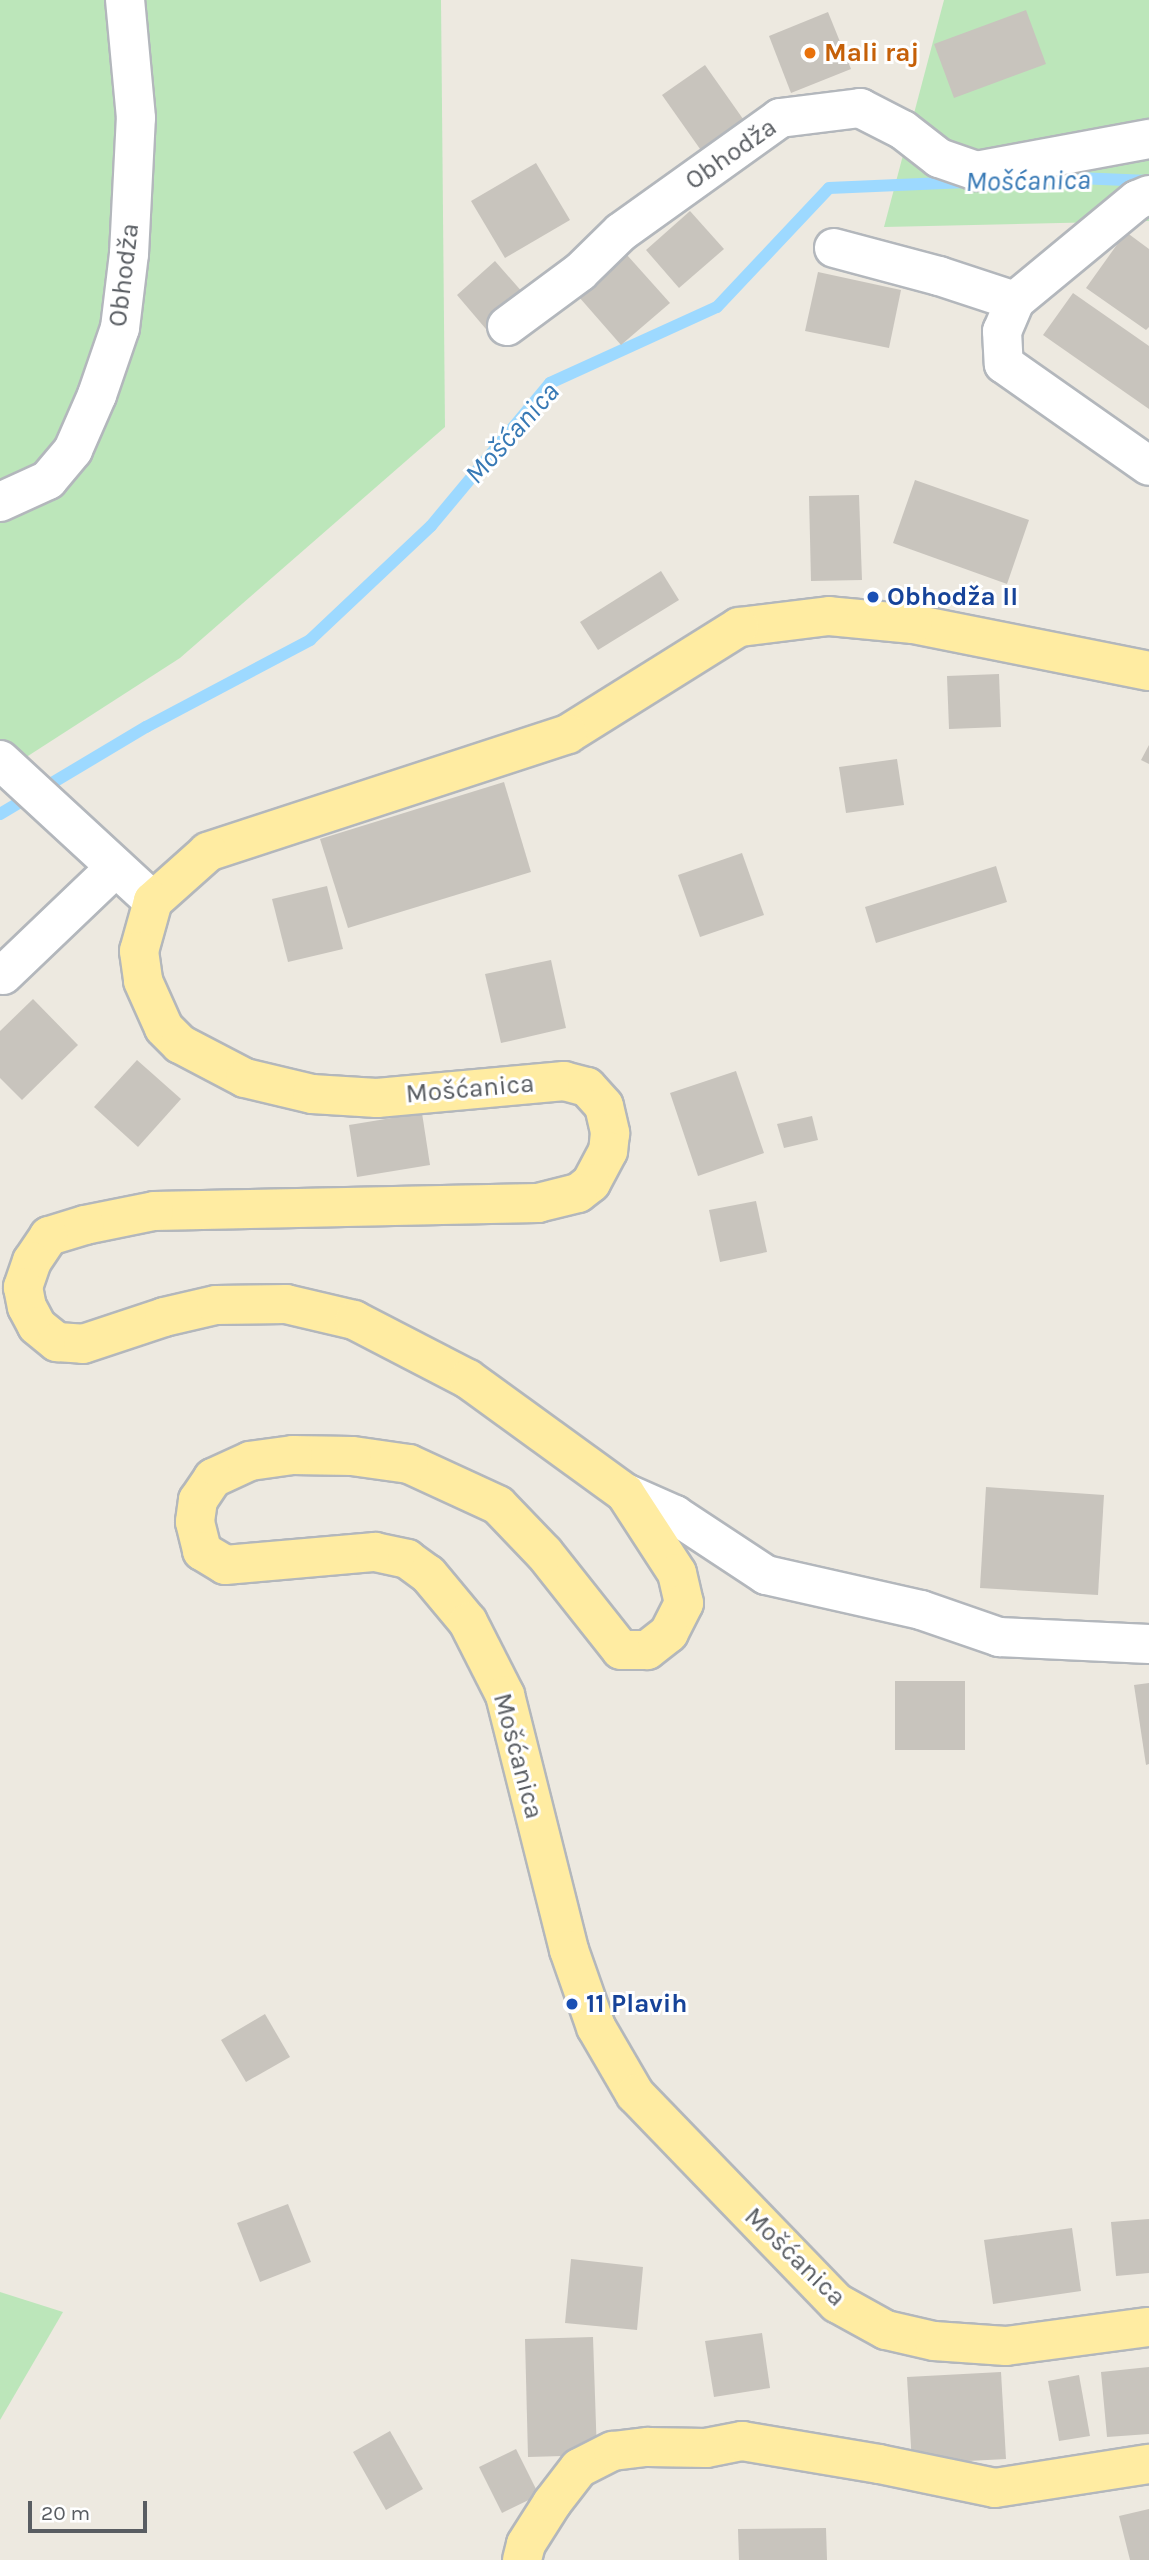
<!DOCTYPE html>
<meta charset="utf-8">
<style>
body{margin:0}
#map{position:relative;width:1149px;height:2560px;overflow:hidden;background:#ede9e0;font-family:Karla,sans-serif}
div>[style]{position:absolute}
.green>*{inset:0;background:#bce6ba}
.stream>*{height:12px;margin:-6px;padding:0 6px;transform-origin:6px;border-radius:6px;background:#9dd9ff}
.building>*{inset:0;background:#c8c4bd}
.roads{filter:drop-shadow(2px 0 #b3b7bc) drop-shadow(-2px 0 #b3b7bc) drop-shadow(0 2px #b3b7bc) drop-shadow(0 -2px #b3b7bc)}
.minor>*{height:38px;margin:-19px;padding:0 19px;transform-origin:19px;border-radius:19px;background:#fff}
.major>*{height:38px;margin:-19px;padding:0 19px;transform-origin:19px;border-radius:19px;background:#ffeca2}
.dots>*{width:19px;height:19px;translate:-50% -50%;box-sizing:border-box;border:4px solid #fff;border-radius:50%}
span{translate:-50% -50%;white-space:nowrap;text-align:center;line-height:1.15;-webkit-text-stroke:6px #fff;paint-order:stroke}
.food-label{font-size:26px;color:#c56008;font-weight:700}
.left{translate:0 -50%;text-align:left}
.street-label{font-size:26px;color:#595d62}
.transit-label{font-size:26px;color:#164399;font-weight:700}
.water-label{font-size:28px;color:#3779b5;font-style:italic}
.scale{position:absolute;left:28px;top:2501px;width:119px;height:32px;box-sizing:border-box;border:4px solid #595d62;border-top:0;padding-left:9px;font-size:21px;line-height:24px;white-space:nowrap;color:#595d62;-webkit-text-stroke:5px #fff;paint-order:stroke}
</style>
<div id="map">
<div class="green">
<div style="clip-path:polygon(0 0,441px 0,445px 427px,180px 658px,0 774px)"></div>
<div style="clip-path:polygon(944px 0,1149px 0,1149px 221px,884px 227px)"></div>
<div style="clip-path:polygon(0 2292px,63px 2312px,0 2420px)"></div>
</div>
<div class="stream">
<div style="left:1020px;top:180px;width:58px;rotate:-2deg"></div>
<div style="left:1078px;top:178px;width:71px;rotate:2.4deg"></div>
<div style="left:0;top:814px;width:170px;rotate:-30.8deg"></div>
<div style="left:146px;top:727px;width:186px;rotate:-27.9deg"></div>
<div style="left:310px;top:640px;width:166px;rotate:-43.3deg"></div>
<div style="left:431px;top:526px;width:186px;rotate:-50.2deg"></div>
<div style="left:550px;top:383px;width:183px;rotate:-24.5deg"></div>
<div style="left:717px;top:307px;width:163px;rotate:-46.7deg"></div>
<div style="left:829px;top:188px;width:138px;rotate:-2.5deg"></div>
</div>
<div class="building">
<div style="clip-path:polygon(1026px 10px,1046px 64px,954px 98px,934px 44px)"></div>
<div style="clip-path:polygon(828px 12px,851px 69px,791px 93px,769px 36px)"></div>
<div style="clip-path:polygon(705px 65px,748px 126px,705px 156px,662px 95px)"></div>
<div style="clip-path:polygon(536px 163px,570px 220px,505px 258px,471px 201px)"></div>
<div style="clip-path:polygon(690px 211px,724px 249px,679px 288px,646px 250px)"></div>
<div style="clip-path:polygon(1126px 232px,1149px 249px,1149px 327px,1146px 330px,1086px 288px)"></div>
<div style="clip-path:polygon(627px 255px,670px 303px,621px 345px,579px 297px)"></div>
<div style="clip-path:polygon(495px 261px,530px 301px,491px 335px,457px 295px)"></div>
<div style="clip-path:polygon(818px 272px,901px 290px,889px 348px,805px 331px)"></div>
<div style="clip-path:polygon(1073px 293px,1149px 346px,1149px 409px,1043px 335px)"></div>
<div style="clip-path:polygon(915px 480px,1029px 520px,1007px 584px,893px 543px)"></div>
<div style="clip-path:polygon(859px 495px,862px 580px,811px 581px,809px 496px)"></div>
<div style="clip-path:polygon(661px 571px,679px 600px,598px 650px,580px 622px)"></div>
<div style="clip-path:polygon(999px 674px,1001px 727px,949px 729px,947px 676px)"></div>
<div style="clip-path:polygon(1149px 745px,1149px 764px,1141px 760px)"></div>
<div style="clip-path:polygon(897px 759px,904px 805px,846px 813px,839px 767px)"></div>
<div style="clip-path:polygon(504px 782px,531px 872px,348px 928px,320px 839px)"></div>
<div style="clip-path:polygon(742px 853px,764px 915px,700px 937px,678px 875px)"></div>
<div style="clip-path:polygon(996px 866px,1007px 902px,876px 943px,865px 907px)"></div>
<div style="clip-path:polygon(327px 886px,343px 949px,288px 962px,272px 899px)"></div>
<div style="clip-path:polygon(551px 960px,566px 1028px,501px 1043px,485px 974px)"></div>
<div style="clip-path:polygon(33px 999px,78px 1045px,22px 1100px,0 1078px,0 1031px)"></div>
<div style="clip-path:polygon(137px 1060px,181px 1099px,138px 1147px,94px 1107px)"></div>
<div style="clip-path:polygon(736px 1071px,764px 1153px,698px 1176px,670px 1093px)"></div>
<div style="clip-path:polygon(422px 1113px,430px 1165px,357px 1177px,349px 1125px)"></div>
<div style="clip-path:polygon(812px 1116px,818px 1140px,784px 1148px,777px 1124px)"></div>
<div style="clip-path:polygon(756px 1201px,767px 1252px,720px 1262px,709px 1210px)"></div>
<div style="clip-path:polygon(986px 1487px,1104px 1495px,1098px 1595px,980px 1588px)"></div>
<div style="clip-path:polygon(895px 1681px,965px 1681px,965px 1750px,895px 1750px)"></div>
<div style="clip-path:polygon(1149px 1683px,1149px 1764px,1146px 1765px,1134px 1685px)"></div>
<div style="clip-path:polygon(265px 2014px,290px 2057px,246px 2082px,221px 2040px)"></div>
<div style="clip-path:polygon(288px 2204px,311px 2262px,260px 2282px,237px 2223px)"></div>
<div style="clip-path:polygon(1149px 2219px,1149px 2273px,1116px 2276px,1111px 2222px)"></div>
<div style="clip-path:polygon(1072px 2228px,1081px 2291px,993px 2304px,984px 2240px)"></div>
<div style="clip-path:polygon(571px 2259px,643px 2267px,637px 2330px,565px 2323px)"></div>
<div style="clip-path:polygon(762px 2333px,770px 2388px,714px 2397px,705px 2341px)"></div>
<div style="clip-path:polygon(593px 2337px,597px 2455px,528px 2457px,525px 2339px)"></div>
<div style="clip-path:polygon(1149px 2367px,1149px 2434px,1107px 2437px,1101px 2372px)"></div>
<div style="clip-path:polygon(1001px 2372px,1006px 2459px,912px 2464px,907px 2377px)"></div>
<div style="clip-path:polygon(1079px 2375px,1090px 2436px,1059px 2441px,1048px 2381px)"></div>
<div style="clip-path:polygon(390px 2431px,423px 2489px,386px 2510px,353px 2452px)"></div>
<div style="clip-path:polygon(516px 2449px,539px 2495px,502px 2513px,479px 2467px)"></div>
<div style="clip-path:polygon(1149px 2509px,1149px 2560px,1130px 2560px,1119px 2516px)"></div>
<div style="clip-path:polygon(826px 2528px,827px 2560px,739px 2560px,738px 2529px)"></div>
</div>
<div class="roads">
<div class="minor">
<div style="left:1149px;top:195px;width:13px;rotate:157deg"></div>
<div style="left:1137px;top:200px;width:158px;rotate:140.4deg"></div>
<div style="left:1015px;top:301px;width:33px;rotate:113deg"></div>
<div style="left:1002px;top:331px;width:33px;rotate:87deg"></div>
<div style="left:1004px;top:364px;width:177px;rotate:35.1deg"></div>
<div style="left:834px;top:248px;width:109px;rotate:14.9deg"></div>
<div style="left:939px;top:276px;width:80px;rotate:18.2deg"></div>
<div style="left:507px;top:326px;width:91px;rotate:-36.5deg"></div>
<div style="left:580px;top:272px;width:57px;rotate:-44.3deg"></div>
<div style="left:621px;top:232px;width:196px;rotate:-35.6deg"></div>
<div style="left:780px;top:118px;width:81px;rotate:-7.1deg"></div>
<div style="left:860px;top:108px;width:48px;rotate:27.1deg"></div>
<div style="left:903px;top:130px;width:46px;rotate:37.9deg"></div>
<div style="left:939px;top:158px;width:39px;rotate:19deg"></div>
<div style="left:976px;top:171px;width:176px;rotate:-10.5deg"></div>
<div style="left:0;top:502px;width:53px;rotate:-24.6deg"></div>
<div style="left:48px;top:480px;width:39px;rotate:-50deg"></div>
<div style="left:73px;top:450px;width:60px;rotate:-66.4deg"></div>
<div style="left:97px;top:395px;width:71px;rotate:-71.1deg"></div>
<div style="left:120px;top:328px;width:75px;rotate:-83.1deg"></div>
<div style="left:129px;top:254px;width:136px;rotate:-87.1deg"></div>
<div style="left:136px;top:118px;width:119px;rotate:-95.3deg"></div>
<div style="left:0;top:760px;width:208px;rotate:42.7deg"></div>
<div style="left:3px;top:975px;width:156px;rotate:-43.7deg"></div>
<div style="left:625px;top:1493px;width:55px;rotate:23.7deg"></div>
<div style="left:675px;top:1515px;width:109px;rotate:33.4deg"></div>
<div style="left:766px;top:1575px;width:159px;rotate:12.7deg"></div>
<div style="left:921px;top:1610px;width:83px;rotate:19.1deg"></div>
<div style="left:999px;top:1637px;width:150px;rotate:2.7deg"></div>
</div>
<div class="major">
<div style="left:1149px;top:671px;width:241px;rotate:-168.7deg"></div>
<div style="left:913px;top:624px;width:84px;rotate:-174.6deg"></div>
<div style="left:829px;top:616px;width:91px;rotate:173deg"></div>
<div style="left:739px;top:627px;width:202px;rotate:148deg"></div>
<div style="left:568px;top:734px;width:379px;rotate:161.9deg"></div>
<div style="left:208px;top:852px;width:74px;rotate:138.3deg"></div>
<div style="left:153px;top:901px;width:52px;rotate:105.6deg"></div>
<div style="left:139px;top:951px;width:30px;rotate:82deg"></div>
<div style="left:143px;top:981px;width:51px;rotate:65.9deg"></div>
<div style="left:164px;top:1028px;width:23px;rotate:45deg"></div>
<div style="left:180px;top:1044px;width:73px;rotate:27.6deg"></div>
<div style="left:245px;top:1078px;width:69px;rotate:13.4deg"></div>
<div style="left:312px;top:1094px;width:65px;rotate:3.5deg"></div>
<div style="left:377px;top:1098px;width:188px;rotate:-5.2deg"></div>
<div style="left:564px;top:1081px;width:24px;rotate:15deg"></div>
<div style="left:587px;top:1087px;width:25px;rotate:48deg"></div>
<div style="left:604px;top:1106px;width:28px;rotate:77deg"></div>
<div style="left:610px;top:1133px;width:18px;rotate:96deg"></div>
<div style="left:608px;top:1151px;width:36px;rotate:118deg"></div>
<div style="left:591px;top:1183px;width:16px;rotate:142deg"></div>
<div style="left:578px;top:1193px;width:41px;rotate:166deg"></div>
<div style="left:538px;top:1203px;width:384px;rotate:178.8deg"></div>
<div style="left:154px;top:1211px;width:70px;rotate:168.5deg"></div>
<div style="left:85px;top:1225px;width:38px;rotate:163deg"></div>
<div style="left:49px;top:1236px;width:30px;rotate:124deg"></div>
<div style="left:32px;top:1261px;width:28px;rotate:109deg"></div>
<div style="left:23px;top:1287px;width:20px;rotate:79deg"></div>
<div style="left:27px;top:1307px;width:21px;rotate:62deg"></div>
<div style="left:37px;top:1326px;width:26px;rotate:39deg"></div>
<div style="left:57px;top:1342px;width:26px;rotate:4deg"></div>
<div style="left:83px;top:1344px;width:85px;rotate:-18.4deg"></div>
<div style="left:164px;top:1317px;width:53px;rotate:-13deg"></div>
<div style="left:216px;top:1305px;width:70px;rotate:-0.8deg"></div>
<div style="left:286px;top:1304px;width:70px;rotate:13.2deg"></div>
<div style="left:354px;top:1320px;width:128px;rotate:27.4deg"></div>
<div style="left:468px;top:1379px;width:194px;rotate:36deg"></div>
<div style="left:625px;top:1493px;width:95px;rotate:57deg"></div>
<div style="left:677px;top:1573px;width:31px;rotate:77deg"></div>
<div style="left:684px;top:1603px;width:34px;rotate:117deg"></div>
<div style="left:669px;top:1633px;width:28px;rotate:142deg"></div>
<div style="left:647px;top:1650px;width:26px;rotate:180deg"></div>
<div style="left:621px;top:1650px;width:124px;rotate:-128.4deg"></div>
<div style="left:544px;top:1553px;width:66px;rotate:-133.8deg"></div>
<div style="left:498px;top:1505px;width:98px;rotate:-155.3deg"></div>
<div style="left:409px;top:1464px;width:58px;rotate:-172deg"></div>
<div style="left:352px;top:1456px;width:59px;rotate:-179deg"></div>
<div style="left:293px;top:1455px;width:43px;rotate:172.1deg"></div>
<div style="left:250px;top:1461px;width:41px;rotate:155.3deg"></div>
<div style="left:213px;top:1478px;width:27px;rotate:124deg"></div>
<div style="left:198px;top:1500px;width:22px;rotate:98deg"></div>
<div style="left:195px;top:1522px;width:30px;rotate:76deg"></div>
<div style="left:202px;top:1551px;width:27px;rotate:31deg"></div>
<div style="left:225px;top:1565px;width:151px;rotate:-5deg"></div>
<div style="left:375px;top:1552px;width:33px;rotate:12deg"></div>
<div style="left:407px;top:1559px;width:26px;rotate:36deg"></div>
<div style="left:428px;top:1574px;width:62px;rotate:50.2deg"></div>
<div style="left:468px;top:1622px;width:82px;rotate:63.1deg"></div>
<div style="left:505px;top:1695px;width:263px;rotate:75.9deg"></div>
<div style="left:569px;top:1950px;width:82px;rotate:70.7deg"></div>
<div style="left:596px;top:2027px;width:78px;rotate:59.8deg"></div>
<div style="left:635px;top:2094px;width:291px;rotate:46deg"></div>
<div style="left:837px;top:2303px;width:56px;rotate:28.9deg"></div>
<div style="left:886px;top:2330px;width:49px;rotate:12.9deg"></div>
<div style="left:934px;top:2341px;width:72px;rotate:4deg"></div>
<div style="left:1006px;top:2346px;width:144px;rotate:-7.6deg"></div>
<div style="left:522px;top:2560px;width:16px;rotate:-76deg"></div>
<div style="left:526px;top:2544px;width:49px;rotate:-57.6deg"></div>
<div style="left:552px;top:2503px;width:44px;rotate:-52.4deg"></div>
<div style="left:579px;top:2468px;width:38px;rotate:-27deg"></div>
<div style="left:613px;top:2451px;width:35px;rotate:-7deg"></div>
<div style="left:648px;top:2447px;width:58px;rotate:1deg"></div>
<div style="left:706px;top:2448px;width:37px;rotate:-11deg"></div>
<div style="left:742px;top:2441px;width:139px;rotate:9.5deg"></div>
<div style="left:879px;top:2464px;width:118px;rotate:11.7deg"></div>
<div style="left:995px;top:2488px;width:156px;rotate:-8.9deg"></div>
</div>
</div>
<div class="dots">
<div style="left:810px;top:53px;background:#e8710a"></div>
<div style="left:873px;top:597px;background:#1a4fb4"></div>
<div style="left:572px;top:2004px;background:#1a4fb4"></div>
</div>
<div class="food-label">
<span class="left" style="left:824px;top:53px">Mali raj</span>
</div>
<div class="street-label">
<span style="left:731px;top:154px;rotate:-35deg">Obhodža</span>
<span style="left:124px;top:275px;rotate:-83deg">Obhodža</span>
<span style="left:470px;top:1089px;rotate:-5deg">Mošćanica</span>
<span style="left:518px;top:1756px;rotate:75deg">Mošćanica</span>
<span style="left:795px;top:2257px;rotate:44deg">Mošćanica</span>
</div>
<div class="transit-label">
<span class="left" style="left:887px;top:597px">Obhodža II</span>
<span class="left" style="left:586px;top:2004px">11 Plavih</span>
</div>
<div class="water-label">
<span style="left:1028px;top:181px;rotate:-1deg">Mošćanica</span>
<span style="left:512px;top:433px;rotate:-48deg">Mošćanica</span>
</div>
<div class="scale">20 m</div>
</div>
